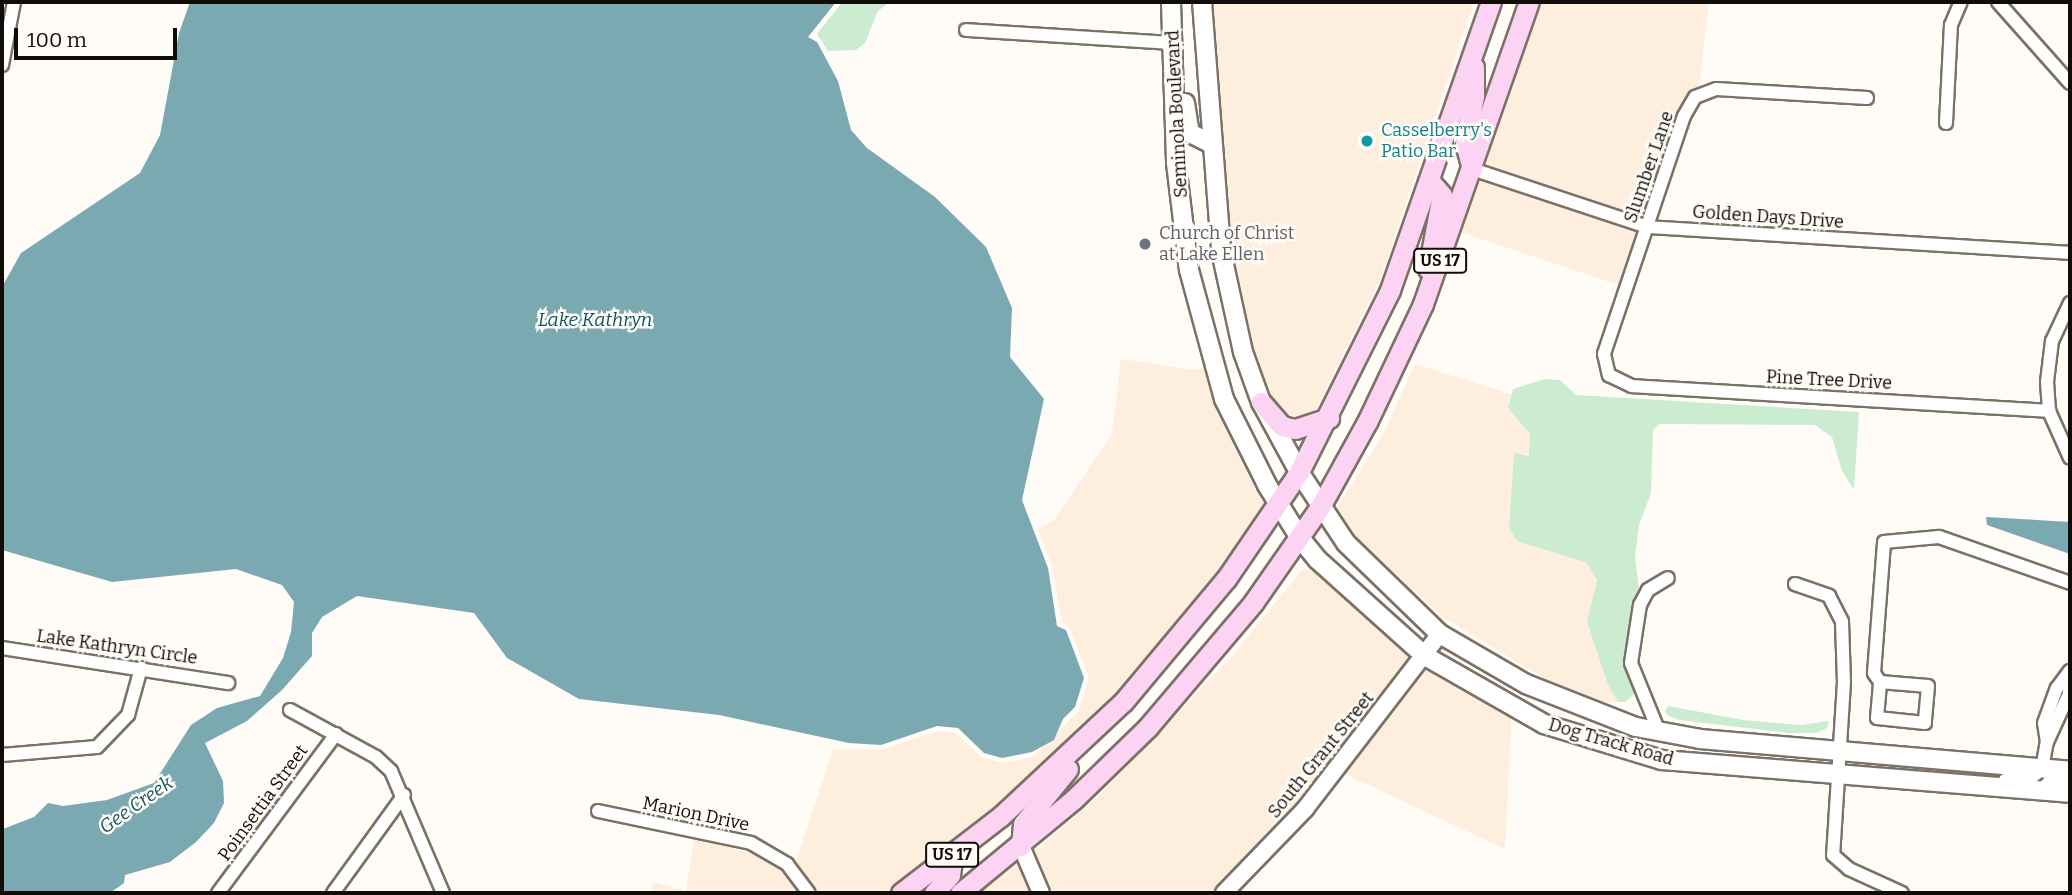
<!DOCTYPE html>
<style>
body{margin:0}
#map{position:relative;width:2072px;height:895px;overflow:hidden;background:#fffbf6;font-family:Bitter,serif}
div>[style]{position:absolute}
.built>*{inset:0;background:#feeedd}
.green>*{inset:0;background:#ccecd1}
.water>*{inset:0;background:#7ba9b2}
.roads{filter:drop-shadow(2px 0 #7a7167) drop-shadow(-2px 0 #7a7167) drop-shadow(0 2px #7a7167) drop-shadow(0 -2px #7a7167)}
.minor>*{height:12px;margin:-6px;padding:0 6px;transform-origin:6px;border-radius:6px;background:#fff}
.tertiary>*{height:16px;margin:-8px;padding:0 8px;transform-origin:8px;border-radius:8px;background:#fff}
.secondary>*{height:18px;margin:-9px;padding:0 9px;transform-origin:9px;border-radius:9px;background:#fff}
.primary>*{height:19px;margin:-9.5px;padding:0 9.5px;transform-origin:9.5px;border-radius:9.5px;background:#fdd3f4}
.dots>*{width:19px;height:19px;translate:-50% -50%;box-sizing:border-box;border:4px solid #fffbf6;border-radius:50%}
span{translate:-50% -50%;white-space:nowrap;text-align:center;line-height:1.15;-webkit-text-stroke:5px #fffbf6;paint-order:stroke}
.shield-label span{padding:2px 5px;background:#fffbf6;border:2px solid;border-radius:5px;-webkit-text-stroke-width:0}
.shield-label{font-size:16px;color:#100c08;font-weight:700}
.street-label{font-size:18px;color:#100c08}
.culture-label{font-size:18px;color:#0d838f}
.left{translate:0 -50%;text-align:left}
.worship-label{font-size:18px;color:#5b616d}
.water-label{font-size:19px;color:#12555f;font-style:italic}
.frame{position:absolute;inset:0;border:4px solid #100c08;pointer-events:none}
.scale{position:absolute;left:14px;top:28px;width:163px;height:32px;box-sizing:border-box;border:4px solid #100c08;border-top:0;padding-left:9px;font-size:21px;line-height:24px;white-space:nowrap;color:#100c08;-webkit-text-stroke:5px #fffbf6;paint-order:stroke}
</style>
<div id="map">
<div class="built">
<div style="clip-path:polygon(1210px 2px,1474px 2px,1379px 282px,1311px 419px,1285px 420px,1269px 402px,1251px 356px,1233px 286px,1223px 215px)"></div>
<div style="clip-path:polygon(1542px 2px,1709px 2px,1699px 88px,1685px 100px,1679px 113px,1643px 219px,1484px 166px)"></div>
<div style="clip-path:polygon(1480px 178px,1640px 231px,1621px 286px,1461px 232px)"></div>
<div style="clip-path:polygon(1121px 359px,1195px 370px,1209px 365px,1272px 504px,1183px 629px,993px 810px,884px 893px,815px 893px,795px 865px,833px 749px,881px 750px,938px 731px,956px 733px,981px 757px,1003px 763px,1032px 757px,1079px 711px,1089px 678px,1070px 628px,1062px 622px,1052px 566px,1038px 529px,1055px 519px,1112px 434px)"></div>
<div style="clip-path:polygon(1415px 364px,1511px 394px,1508px 408px,1530px 434px,1530px 456px,1514px 453px,1540px 549px,1587px 563px,1597px 580px,1587px 622px,1608px 685px,1618px 702px,1597px 701px,1547px 680px,1443px 617px,1353px 534px,1335px 511px,1382px 436px)"></div>
<div style="clip-path:polygon(1302px 570px,1321px 571px,1415px 659px,1301px 805px,1215px 893px,1047px 893px,1031px 854px,1098px 797px,1233px 655px)"></div>
<div style="clip-path:polygon(1425px 656px,1512px 707px,1505px 849px,1345px 774px,1336px 785px,1236px 893px,1233px 893px,1355px 757px)"></div>
<div style="clip-path:polygon(694px 838px,769px 858px,802px 893px,651px 893px,653px 882px,686px 891px)"></div>
<div style="clip-path:polygon(1021px 861px,1035px 893px,979px 893px)"></div>
</div>
<div class="green">
<div style="clip-path:polygon(842px 2px,890px 2px,878px 11px,865px 43px,856px 50px,828px 51px,817px 34px)"></div>
<div style="clip-path:polygon(1545px 379px,1560px 380px,1576px 395px,1859px 412px,1854px 490px,1842px 471px,1832px 437px,1815px 425px,1659px 424px,1653px 430px,1651px 493px,1639px 525px,1635px 557px,1639px 590px,1626px 652px,1626px 671px,1635px 694px,1625px 702px,1618px 702px,1608px 685px,1587px 622px,1597px 580px,1587px 563px,1517px 541px,1509px 528px,1514px 453px,1529px 456px,1530px 434px,1508px 408px,1513px 389px)"></div>
<div style="clip-path:polygon(1668px 706px,1743px 720px,1801px 725px,1829px 721px,1827px 728px,1816px 733px,1788px 733px,1680px 720px,1668px 716px,1665px 712px)"></div>
</div>
<div class="water">
<div style="clip-path:polygon(190px 2px,836px 2px,808px 37px,817px 42px,838px 81px,851px 130px,867px 148px,935px 197px,986px 247px,1012px 308px,1010px 357px,1044px 399px,1022px 500px,1048px 568px,1057px 626px,1066px 630px,1084px 678px,1075px 707px,1063px 719px,1054px 740px,1032px 752px,1002px 758px,984px 753px,958px 728px,937px 726px,881px 745px,849px 743px,719px 715px,579px 699px,507px 658px,474px 613px,357px 596px,322px 617px,312px 633px,312px 656px,282px 690px,247px 721px,205px 743px,223px 781px,224px 803px,214px 823px,196px 842px,170px 862px,125px 875px,124px 883px,110px 893px,2px 893px,3px 829px,34px 817px,48px 803px,63px 806px,107px 800px,154px 783px,191px 725px,217px 708px,260px 696px,283px 658px,291px 632px,294px 602px,282px 585px,236px 569px,112px 582px,2px 550px,2px 287px,21px 253px,140px 173px,160px 135px,179px 33px)"></div>
<div style="clip-path:polygon(1986px 517px,2070px 522px,2070px 554px,1987px 525px)"></div>
</div>
<div class="roads">
<div class="minor">
<div style="left:1998px;top:2px;width:108px;rotate:48.4deg"></div>
<div style="left:966px;top:30px;width:208px;rotate:3.6deg"></div>
<div style="left:2px;top:65px;width:64px;rotate:-79.2deg"></div>
<div style="left:1867px;top:98px;width:151px;rotate:-176.6deg"></div>
<div style="left:1716px;top:89px;width:22px;rotate:159deg"></div>
<div style="left:1695px;top:97px;width:22px;rotate:120deg"></div>
<div style="left:1684px;top:116px;width:251px;rotate:108.6deg"></div>
<div style="left:1604px;top:354px;width:22px;rotate:77deg"></div>
<div style="left:1609px;top:375px;width:25px;rotate:26deg"></div>
<div style="left:1632px;top:386px;width:418px;rotate:3.4deg"></div>
<div style="left:1946px;top:123px;width:98px;rotate:-87.1deg"></div>
<div style="left:1951px;top:25px;width:25px;rotate:-67deg"></div>
<div style="left:1472px;top:169px;width:184px;rotate:18.3deg"></div>
<div style="left:1647px;top:227px;width:424px;rotate:3.5deg"></div>
<div style="left:2070px;top:303px;width:42px;rotate:115.3deg"></div>
<div style="left:2052px;top:341px;width:41px;rotate:97deg"></div>
<div style="left:2047px;top:382px;width:29px;rotate:86deg"></div>
<div style="left:2049px;top:411px;width:51px;rotate:65.9deg"></div>
<div style="left:1795px;top:584px;width:36px;rotate:19deg"></div>
<div style="left:1829px;top:596px;width:29px;rotate:63deg"></div>
<div style="left:1842px;top:622px;width:60px;rotate:88.1deg"></div>
<div style="left:1844px;top:682px;width:173px;rotate:93.6deg"></div>
<div style="left:1833px;top:855px;width:21px;rotate:41deg"></div>
<div style="left:1849px;top:869px;width:58px;rotate:24.4deg"></div>
<div style="left:2px;top:648px;width:229px;rotate:8.8deg"></div>
<div style="left:1880px;top:682px;width:48px;rotate:4.8deg"></div>
<div style="left:1928px;top:686px;width:37px;rotate:95deg"></div>
<div style="left:1925px;top:723px;width:48px;rotate:-174.1deg"></div>
<div style="left:1877px;top:718px;width:36px;rotate:-85deg"></div>
<div style="left:1880px;top:682px;width:11px;rotate:-124deg"></div>
<div style="left:1874px;top:673px;width:131px;rotate:-85.6deg"></div>
<div style="left:1884px;top:542px;width:55px;rotate:-5.2deg"></div>
<div style="left:1939px;top:537px;width:139px;rotate:19.3deg"></div>
<div style="left:290px;top:710px;width:98px;rotate:28.7deg"></div>
<div style="left:376px;top:757px;width:21px;rotate:43deg"></div>
<div style="left:391px;top:771px;width:133px;rotate:66.9deg"></div>
<div style="left:1659px;top:732px;width:74px;rotate:-112.1deg"></div>
<div style="left:1631px;top:663px;width:59px;rotate:-81.2deg"></div>
<div style="left:1640px;top:605px;width:17px;rotate:-62deg"></div>
<div style="left:1648px;top:590px;width:23px;rotate:-31deg"></div>
<div style="left:2047px;top:742px;width:53px;rotate:-65.4deg"></div>
<div style="left:2069px;top:694px;width:23px;rotate:-88deg"></div>
<div style="left:2px;top:755px;width:95px;rotate:-4.8deg"></div>
<div style="left:97px;top:747px;width:45px;rotate:-45.9deg"></div>
<div style="left:128px;top:715px;width:49px;rotate:-74.5deg"></div>
<div style="left:2005px;top:780px;width:26px;rotate:-4deg"></div>
<div style="left:2031px;top:778px;width:14px;rotate:-39deg"></div>
<div style="left:2042px;top:769px;width:27px;rotate:-80deg"></div>
<div style="left:2047px;top:742px;width:19px;rotate:-99deg"></div>
<div style="left:2044px;top:723px;width:37px;rotate:-70deg"></div>
<div style="left:2057px;top:688px;width:21px;rotate:-53deg"></div>
<div style="left:2040px;top:791px;width:11px;rotate:-45deg"></div>
<div style="left:2048px;top:783px;width:22px;rotate:-10deg"></div>
<div style="left:598px;top:811px;width:156px;rotate:11.8deg"></div>
<div style="left:751px;top:843px;width:42px;rotate:30.3deg"></div>
<div style="left:787px;top:864px;width:36px;rotate:53deg"></div>
<div style="left:218px;top:893px;width:198px;rotate:-53.4deg"></div>
<div style="left:333px;top:893px;width:121px;rotate:-54.1deg"></div>
</div>
<div class="tertiary">
<div style="left:1021px;top:846px;width:51px;rotate:66.9deg"></div>
<div style="left:1224px;top:893px;width:117px;rotate:-46deg"></div>
<div style="left:1305px;top:809px;width:221px;rotate:-52.4deg"></div>
</div>
<div class="secondary">
<div style="left:1171px;top:2px;width:161px;rotate:88.2deg"></div>
<div style="left:1176px;top:163px;width:108px;rotate:83.1deg"></div>
<div style="left:1189px;top:270px;width:134px;rotate:74.8deg"></div>
<div style="left:1224px;top:399px;width:96px;rotate:63.4deg"></div>
<div style="left:1267px;top:485px;width:62px;rotate:58.1deg"></div>
<div style="left:1300px;top:538px;width:28px;rotate:51deg"></div>
<div style="left:1318px;top:560px;width:144px;rotate:41.9deg"></div>
<div style="left:1425px;top:656px;width:137px;rotate:29.7deg"></div>
<div style="left:1544px;top:724px;width:123px;rotate:17deg"></div>
<div style="left:1662px;top:760px;width:409px;rotate:4.6deg"></div>
<div style="left:1202px;top:2px;width:250px;rotate:85.6deg"></div>
<div style="left:1221px;top:251px;width:103px;rotate:77.7deg"></div>
<div style="left:1243px;top:352px;width:53px;rotate:70.2deg"></div>
<div style="left:1261px;top:402px;width:80px;rotate:61.5deg"></div>
<div style="left:1299px;top:472px;width:85px;rotate:56.5deg"></div>
<div style="left:1346px;top:543px;width:131px;rotate:44.1deg"></div>
<div style="left:1440px;top:634px;width:99px;rotate:30.2deg"></div>
<div style="left:1526px;top:684px;width:118px;rotate:21.4deg"></div>
<div style="left:1636px;top:727px;width:65px;rotate:10.6deg"></div>
<div style="left:1700px;top:739px;width:371px;rotate:4.9deg"></div>
<div style="left:1185px;top:103px;width:30px;rotate:81deg"></div>
<div style="left:1190px;top:133px;width:25px;rotate:27deg"></div>
</div>
<div class="primary">
<div style="left:1472px;top:169px;width:27px;rotate:-105deg"></div>
<div style="left:1465px;top:143px;width:48px;rotate:-79.2deg"></div>
<div style="left:1474px;top:96px;width:29px;rotate:-90deg"></div>
<div style="left:1428px;top:269px;width:75px;rotate:-79.3deg"></div>
<div style="left:1442px;top:195px;width:18px;rotate:-131deg"></div>
<div style="left:1261px;top:402px;width:32px;rotate:49deg"></div>
<div style="left:1282px;top:426px;width:13px;rotate:13deg"></div>
<div style="left:1295px;top:429px;width:36px;rotate:-18deg"></div>
<div style="left:1021px;top:846px;width:22px;rotate:-85deg"></div>
<div style="left:1023px;top:824px;width:71px;rotate:-50.7deg"></div>
<div style="left:901px;top:893px;width:126px;rotate:-37.6deg"></div>
<div style="left:1001px;top:816px;width:167px;rotate:-43.1deg"></div>
<div style="left:1123px;top:702px;width:160px;rotate:-50.1deg"></div>
<div style="left:1226px;top:579px;width:130px;rotate:-55.7deg"></div>
<div style="left:1299px;top:472px;width:203px;rotate:-63.4deg"></div>
<div style="left:1390px;top:290px;width:305px;rotate:-70.7deg"></div>
<div style="left:934px;top:893px;width:24px;rotate:-48deg"></div>
<div style="left:950px;top:875px;width:21px;rotate:-82deg"></div>
<div style="left:960px;top:893px;width:148px;rotate:-39.5deg"></div>
<div style="left:1074px;top:799px;width:103px;rotate:-44.2deg"></div>
<div style="left:1148px;top:727px;width:162px;rotate:-49.7deg"></div>
<div style="left:1253px;top:603px;width:117px;rotate:-55.1deg"></div>
<div style="left:1320px;top:507px;width:99px;rotate:-61.1deg"></div>
<div style="left:1368px;top:420px;width:128px;rotate:-64.6deg"></div>
<div style="left:1423px;top:304px;width:320px;rotate:-70.7deg"></div>
</div>
</div>
<div class="dots">
<div style="left:1367px;top:141px;background:#0f9aa8"></div>
<div style="left:1145px;top:244px;background:#6b7280"></div>
</div>
<div class="shield-label">
<span style="left:1440px;top:261px">US 17</span>
<span style="left:952px;top:855px">US 17</span>
</div>
<div class="street-label">
<span style="left:1177px;top:114px;rotate:-93deg">Seminola Boulevard</span>
<span style="left:1649px;top:167px;rotate:-71deg">Slumber Lane</span>
<span style="left:1768px;top:217px;rotate:4deg">Golden Days Drive</span>
<span style="left:1829px;top:380px;rotate:3deg">Pine Tree Drive</span>
<span style="left:117px;top:647px;rotate:8deg">Lake Kathryn Circle</span>
<span style="left:1611px;top:742px;rotate:16deg">Dog Track Road</span>
<span style="left:1321px;top:755px;rotate:-51deg">South Grant Street</span>
<span style="left:263px;top:803px;rotate:-54deg">Poinsettia Street</span>
<span style="left:696px;top:814px;rotate:12deg">Marion Drive</span>
</div>
<div class="culture-label">
<span class="left" style="left:1381px;top:141px">Casselberry's<br>Patio Bar</span>
</div>
<div class="worship-label">
<span class="left" style="left:1159px;top:244px">Church of Christ<br>at Lake Ellen</span>
</div>
<div class="water-label">
<span style="left:595px;top:320px">Lake Kathryn</span>
<span style="left:136px;top:805px;rotate:-35deg">Gee Creek</span>
</div>
<div class="frame"></div>
<div class="scale">100 m</div>
</div>
